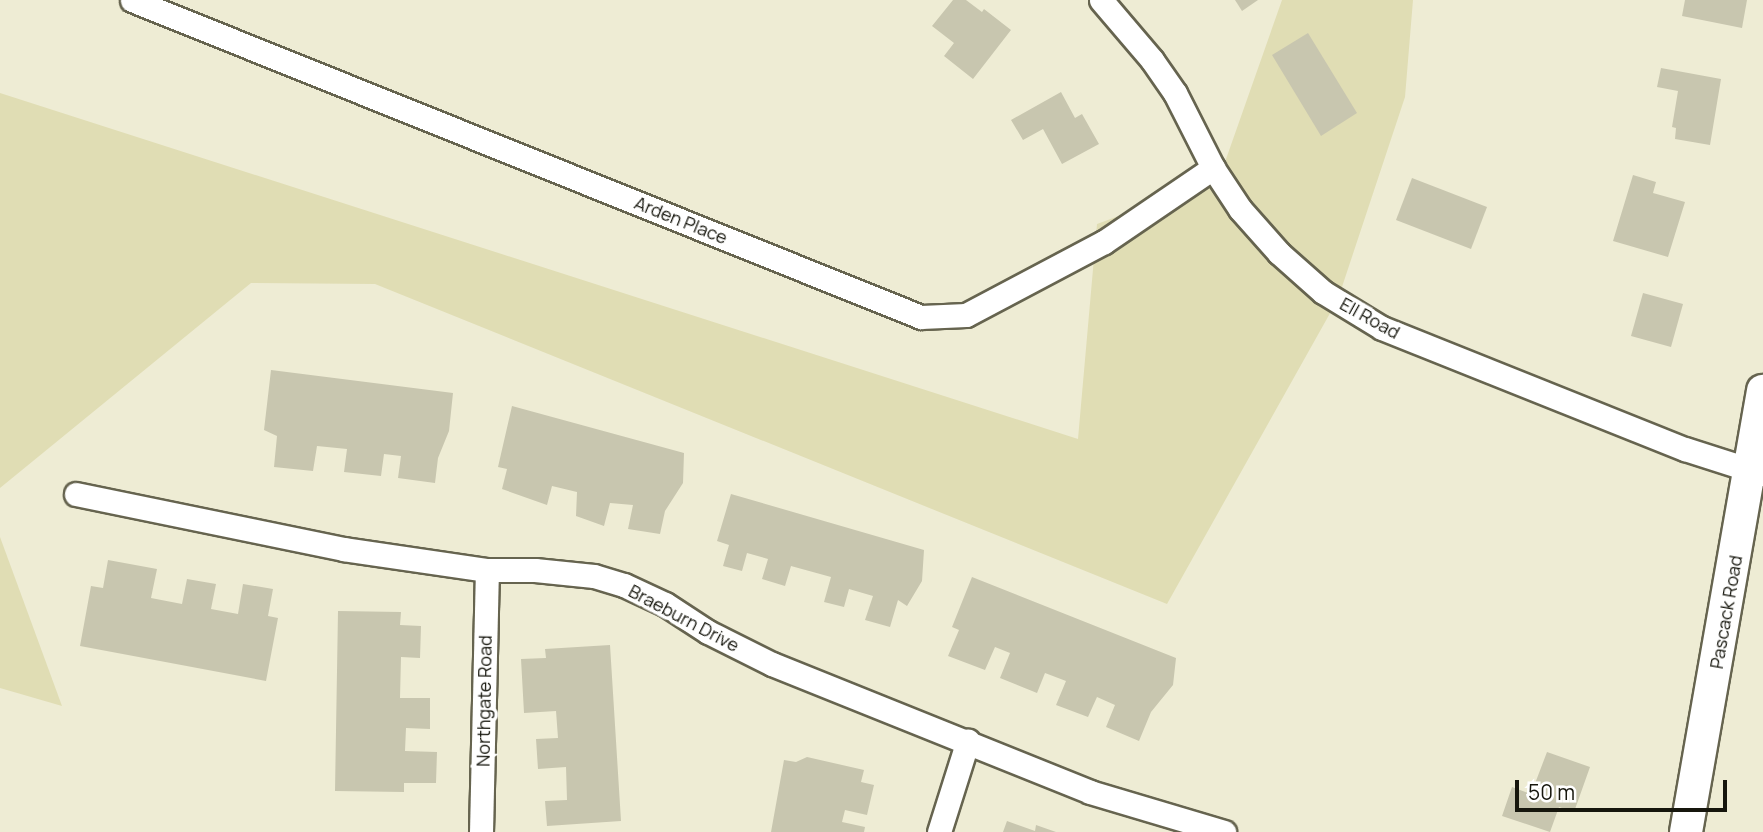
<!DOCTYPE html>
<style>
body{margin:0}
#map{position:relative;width:1763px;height:832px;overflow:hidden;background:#eeecd4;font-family:Manrope,sans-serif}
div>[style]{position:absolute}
.green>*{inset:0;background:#e0ddb4}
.building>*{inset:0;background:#c8c6af}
.roads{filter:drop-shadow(2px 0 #66644f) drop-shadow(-2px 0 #66644f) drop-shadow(0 2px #66644f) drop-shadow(0 -2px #66644f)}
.street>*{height:23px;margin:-11.5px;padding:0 11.5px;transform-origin:11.5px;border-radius:11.5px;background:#fff}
.secondary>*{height:32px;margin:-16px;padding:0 16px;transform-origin:16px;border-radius:16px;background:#fff}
span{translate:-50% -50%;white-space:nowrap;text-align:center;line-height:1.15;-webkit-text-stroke:7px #fff;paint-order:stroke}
.street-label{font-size:18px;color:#16160d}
.scale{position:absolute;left:1515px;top:780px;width:212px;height:32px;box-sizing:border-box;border:4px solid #16160d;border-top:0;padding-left:9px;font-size:21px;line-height:24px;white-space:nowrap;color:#16160d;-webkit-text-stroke:5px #fff;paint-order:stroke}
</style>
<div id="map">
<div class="green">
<div style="clip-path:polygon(1282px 0,1413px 0,1405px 97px,1338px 299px,1167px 604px,375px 284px,251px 283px,0 488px,0 93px,1078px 439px,1097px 224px,1219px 179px)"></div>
<div style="clip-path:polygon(0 537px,62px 706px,0 688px)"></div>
</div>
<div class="building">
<div style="clip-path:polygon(953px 0,966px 0,982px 12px,984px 9px,1011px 30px,973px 79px,944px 56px,954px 43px,932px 26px)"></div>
<div style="clip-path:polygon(1235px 0,1258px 0,1242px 11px)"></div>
<div style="clip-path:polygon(1685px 0,1747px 0,1742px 28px,1682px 16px)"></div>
<div style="clip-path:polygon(1308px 33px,1357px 113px,1321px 136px,1272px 55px)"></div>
<div style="clip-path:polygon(1661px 68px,1721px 79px,1710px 145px,1675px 139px,1676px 128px,1672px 127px,1678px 91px,1657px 87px)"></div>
<div style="clip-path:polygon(1061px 92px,1075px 118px,1082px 114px,1099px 144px,1062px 164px,1043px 129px,1023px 140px,1011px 120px)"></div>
<div style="clip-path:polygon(1633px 175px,1656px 182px,1653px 193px,1685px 202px,1668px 257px,1613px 241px)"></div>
<div style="clip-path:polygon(1412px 178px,1487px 207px,1471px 249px,1396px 220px)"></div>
<div style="clip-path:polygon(1643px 293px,1683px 304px,1671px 347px,1631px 336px)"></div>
<div style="clip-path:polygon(271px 370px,453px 393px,449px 431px,438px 458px,435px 483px,398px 478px,401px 456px,384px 454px,381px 476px,344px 472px,347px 449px,317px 446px,313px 471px,274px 467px,277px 436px,264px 430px)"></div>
<div style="clip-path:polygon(512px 406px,684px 453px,683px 483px,665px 511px,660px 534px,628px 529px,633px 505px,610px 503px,604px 526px,576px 516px,577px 492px,552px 486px,547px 505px,502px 489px,507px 469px,498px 467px)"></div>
<div style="clip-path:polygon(731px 494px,924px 550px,922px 581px,907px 606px,898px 600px,890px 627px,865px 620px,873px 596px,849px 589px,844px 607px,824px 602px,831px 577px,791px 566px,785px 586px,762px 579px,768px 559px,747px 553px,742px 571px,723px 566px,729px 545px,717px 541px)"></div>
<div style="clip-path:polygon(108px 560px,157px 569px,151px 598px,182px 604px,187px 579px,216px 584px,211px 609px,238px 614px,243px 584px,273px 589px,268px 616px,278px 618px,266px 681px,80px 646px,91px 586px,103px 588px)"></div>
<div style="clip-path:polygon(972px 577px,1176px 658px,1173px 685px,1151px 712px,1139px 741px,1106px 727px,1115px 705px,1097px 697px,1088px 717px,1056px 705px,1066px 681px,1045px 673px,1037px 693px,1000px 678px,1010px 653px,995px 647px,985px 670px,948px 656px,959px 630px,952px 627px)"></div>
<div style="clip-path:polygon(338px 611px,401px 612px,400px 625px,421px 626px,420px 658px,401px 657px,400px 698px,430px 698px,430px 729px,406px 728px,405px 751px,437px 752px,436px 783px,404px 783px,404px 792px,335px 791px)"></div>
<div style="clip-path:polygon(610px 645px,621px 821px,547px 826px,545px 801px,567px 800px,566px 767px,538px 769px,536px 739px,558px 738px,556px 711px,524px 713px,521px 659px,546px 658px,545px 649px)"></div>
<div style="clip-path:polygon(1547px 752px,1590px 767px,1574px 812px,1559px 807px,1550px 832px,1502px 816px,1512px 787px,1531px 794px)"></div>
<div style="clip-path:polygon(807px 757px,864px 770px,861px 782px,874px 785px,867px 815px,845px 810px,842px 822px,865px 827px,864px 832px,771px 832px,784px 760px,796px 762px)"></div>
<div style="clip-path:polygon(1007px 821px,1035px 831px,1036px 825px,1056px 832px,1003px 832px)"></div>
</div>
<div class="roads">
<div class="street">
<div style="left:132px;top:0;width:850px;rotate:21.89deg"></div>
<div style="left:921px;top:317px;width:45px;rotate:-2.5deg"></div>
<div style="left:966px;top:315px;width:156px;rotate:-27.9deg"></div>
<div style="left:1104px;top:242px;width:132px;rotate:-34.2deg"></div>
<div style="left:1101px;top:0;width:79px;rotate:49.6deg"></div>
<div style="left:1152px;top:60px;width:40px;rotate:55.1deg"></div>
<div style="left:1175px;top:93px;width:84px;rotate:63.1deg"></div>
<div style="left:1213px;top:168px;width:49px;rotate:56.6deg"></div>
<div style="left:1240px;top:209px;width:59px;rotate:48.4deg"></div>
<div style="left:1279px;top:253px;width:59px;rotate:41.6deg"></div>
<div style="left:1323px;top:292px;width:69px;rotate:31.4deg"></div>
<div style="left:1382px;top:328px;width:326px;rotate:21.8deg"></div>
<div style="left:1685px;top:449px;width:82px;rotate:17.8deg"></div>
<div style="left:76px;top:494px;width:273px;rotate:11.6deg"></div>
<div style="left:343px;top:549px;width:146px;rotate:8.3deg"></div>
<div style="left:487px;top:570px;width:48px"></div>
<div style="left:535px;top:570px;width:59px;rotate:5.8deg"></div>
<div style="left:594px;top:576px;width:31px;rotate:17deg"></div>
<div style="left:624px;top:585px;width:45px;rotate:24.9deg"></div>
<div style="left:665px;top:604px;width:51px;rotate:33.1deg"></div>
<div style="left:708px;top:632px;width:72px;rotate:26.6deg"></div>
<div style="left:772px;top:664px;width:343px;rotate:21.9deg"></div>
<div style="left:1090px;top:792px;width:140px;rotate:16.6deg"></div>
<div style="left:481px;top:832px;width:262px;rotate:-88.7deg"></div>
<div style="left:939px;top:832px;width:96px;rotate:-72.5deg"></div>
</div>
<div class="secondary">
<div style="left:1686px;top:832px;width:448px;rotate:-80.1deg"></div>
</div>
</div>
<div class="street-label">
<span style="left:681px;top:220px;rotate:22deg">Arden Place</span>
<span style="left:1370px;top:318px;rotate:29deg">Ell Road</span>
<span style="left:1726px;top:612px;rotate:-80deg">Pascack Road</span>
<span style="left:684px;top:618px;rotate:28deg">Braeburn Drive</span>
<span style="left:484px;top:701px;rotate:-89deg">Northgate Road</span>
</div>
<div class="scale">50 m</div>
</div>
